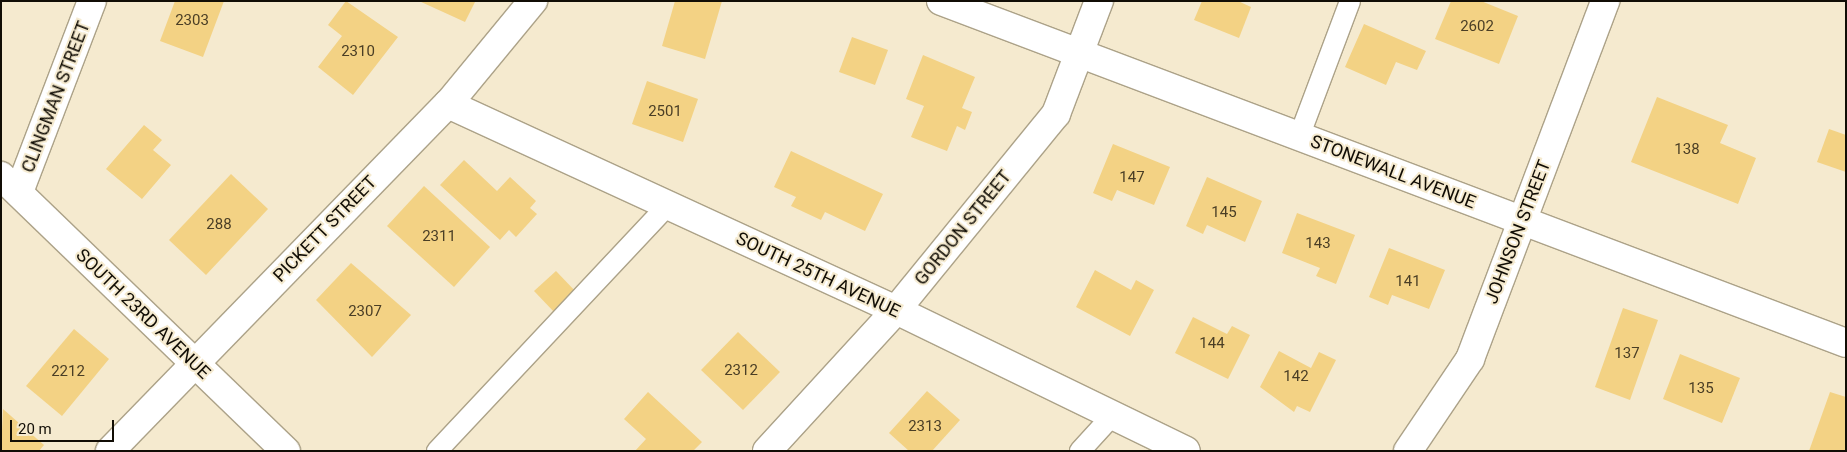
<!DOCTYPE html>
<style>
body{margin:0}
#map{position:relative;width:1847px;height:452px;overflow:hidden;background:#f5eacf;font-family:Roboto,sans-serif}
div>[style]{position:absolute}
.building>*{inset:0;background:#f3d284}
.roads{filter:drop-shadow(1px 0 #aca288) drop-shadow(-1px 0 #aca288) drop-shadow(0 1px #aca288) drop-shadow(0 -1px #aca288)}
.lane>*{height:20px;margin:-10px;padding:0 10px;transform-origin:10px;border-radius:10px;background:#fff}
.street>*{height:28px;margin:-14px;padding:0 14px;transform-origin:14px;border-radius:14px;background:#fff}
span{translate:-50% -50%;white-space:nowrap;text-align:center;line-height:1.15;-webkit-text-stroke:4px #f5eacf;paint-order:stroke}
.number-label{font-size:15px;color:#4a3e25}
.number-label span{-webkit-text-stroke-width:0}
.street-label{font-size:18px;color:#110d05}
.frame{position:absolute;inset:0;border:2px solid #110d05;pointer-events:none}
.scale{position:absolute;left:10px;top:420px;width:104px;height:22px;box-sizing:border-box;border:2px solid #110d05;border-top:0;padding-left:6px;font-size:15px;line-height:18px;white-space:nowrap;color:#110d05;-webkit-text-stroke:4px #f5eacf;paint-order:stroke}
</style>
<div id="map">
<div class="building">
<div style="clip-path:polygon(175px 1px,224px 1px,203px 57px,160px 41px)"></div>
<div style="clip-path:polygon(346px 1px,398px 37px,353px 95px,318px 67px,342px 36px,328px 25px)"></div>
<div style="clip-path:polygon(419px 1px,473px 1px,475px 2px,465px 22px)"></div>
<div style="clip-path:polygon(675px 1px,722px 1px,705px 59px,662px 46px)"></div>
<div style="clip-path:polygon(1202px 1px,1238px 1px,1251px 7px,1239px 38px,1194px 20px)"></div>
<div style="clip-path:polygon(1451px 1px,1481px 1px,1518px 16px,1499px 64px,1435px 39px)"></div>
<div style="clip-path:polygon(1364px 24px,1426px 51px,1417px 70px,1396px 62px,1386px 85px,1345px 67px)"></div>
<div style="clip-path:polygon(852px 37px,888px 50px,875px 85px,839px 72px)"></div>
<div style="clip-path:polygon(923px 55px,975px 77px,962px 108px,972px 112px,965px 130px,957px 126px,947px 151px,911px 137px,924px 106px,906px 99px)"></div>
<div style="clip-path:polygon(647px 81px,698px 99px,683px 142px,632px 124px)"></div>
<div style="clip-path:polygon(1657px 97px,1728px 125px,1720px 143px,1756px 158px,1738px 204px,1631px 162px)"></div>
<div style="clip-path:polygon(144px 125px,162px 140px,153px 150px,171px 165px,142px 199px,106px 169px)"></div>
<div style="clip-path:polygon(1829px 129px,1846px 135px,1846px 172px,1817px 162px)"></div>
<div style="clip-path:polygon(1113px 144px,1170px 167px,1154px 205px,1117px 190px,1112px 201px,1093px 193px)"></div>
<div style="clip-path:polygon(791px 151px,883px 194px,865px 231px,825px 212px,821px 220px,791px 206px,796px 197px,774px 187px)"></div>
<div style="clip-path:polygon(464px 160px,497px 191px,510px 177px,536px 201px,530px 208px,537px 214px,516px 237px,509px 230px,500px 240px,440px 185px)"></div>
<div style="clip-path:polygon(231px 174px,268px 209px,206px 275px,169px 240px)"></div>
<div style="clip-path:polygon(1207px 177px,1262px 201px,1245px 242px,1207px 225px,1203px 234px,1186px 226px)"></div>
<div style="clip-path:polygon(424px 186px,490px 247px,454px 287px,387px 226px)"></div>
<div style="clip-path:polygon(1297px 213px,1355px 235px,1336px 284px,1316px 276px,1320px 268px,1282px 253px)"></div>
<div style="clip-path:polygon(1389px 248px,1445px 270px,1429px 309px,1392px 295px,1388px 305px,1369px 297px)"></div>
<div style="clip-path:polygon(351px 263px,411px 315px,372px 357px,316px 300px)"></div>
<div style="clip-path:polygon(1095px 270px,1131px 290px,1136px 280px,1154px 290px,1130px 336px,1076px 307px)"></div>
<div style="clip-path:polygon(556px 271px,577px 293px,555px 313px,534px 291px)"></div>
<div style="clip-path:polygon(1623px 308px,1658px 320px,1630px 400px,1595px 387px)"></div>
<div style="clip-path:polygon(1193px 317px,1227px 334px,1232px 326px,1250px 335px,1228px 379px,1175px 353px)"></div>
<div style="clip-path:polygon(74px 329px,109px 359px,62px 416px,26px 386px)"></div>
<div style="clip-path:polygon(738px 332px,780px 372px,743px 410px,701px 370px)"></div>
<div style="clip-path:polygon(1279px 351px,1311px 368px,1319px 352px,1336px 360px,1310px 412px,1297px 406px,1294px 412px,1260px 387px)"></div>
<div style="clip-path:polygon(1680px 354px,1740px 378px,1722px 423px,1663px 399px)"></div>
<div style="clip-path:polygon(927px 391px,960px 420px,932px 451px,909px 451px,889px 433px)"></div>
<div style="clip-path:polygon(648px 392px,702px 442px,693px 451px,635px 451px,646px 439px,624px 419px)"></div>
<div style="clip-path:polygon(1830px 392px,1846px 397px,1846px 451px,1809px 451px)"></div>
<div style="clip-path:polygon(3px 409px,44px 445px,39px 451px,1px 451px)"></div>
</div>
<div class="roads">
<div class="lane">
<div style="left:1299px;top:137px;width:145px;rotate:-69.4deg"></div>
<div style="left:437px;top:451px;width:336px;rotate:-46.8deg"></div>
<div style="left:1080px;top:451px;width:47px;rotate:-47.6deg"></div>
</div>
<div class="street">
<div style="left:941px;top:1px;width:967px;rotate:20.7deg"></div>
<div style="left:448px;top:104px;width:493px;rotate:24.7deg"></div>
<div style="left:896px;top:310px;width:322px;rotate:25.9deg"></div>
<div style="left:1px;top:176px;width:396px;rotate:44deg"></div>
<div style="left:19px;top:192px;width:204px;rotate:-69.1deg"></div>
<div style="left:110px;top:451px;width:484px;rotate:-45.8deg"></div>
<div style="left:448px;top:104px;width:134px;rotate:-50.5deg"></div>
<div style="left:767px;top:451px;width:191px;rotate:-47.5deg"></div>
<div style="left:896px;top:310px;width:253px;rotate:-50.8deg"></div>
<div style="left:1056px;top:114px;width:121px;rotate:-69.2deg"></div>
<div style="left:1408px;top:451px;width:111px;rotate:-56deg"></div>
<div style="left:1470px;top:359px;width:383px;rotate:-69.3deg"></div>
</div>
</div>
<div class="number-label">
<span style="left:192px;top:21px">2303</span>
<span style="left:1477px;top:27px">2602</span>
<span style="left:358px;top:52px">2310</span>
<span style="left:665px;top:112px">2501</span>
<span style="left:1687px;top:150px">138</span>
<span style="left:1132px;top:178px">147</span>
<span style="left:1224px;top:213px">145</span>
<span style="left:219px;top:225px">288</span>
<span style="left:439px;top:237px">2311</span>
<span style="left:1318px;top:244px">143</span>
<span style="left:1408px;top:282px">141</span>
<span style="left:365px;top:312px">2307</span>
<span style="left:1212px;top:344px">144</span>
<span style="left:1627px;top:354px">137</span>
<span style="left:741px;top:371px">2312</span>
<span style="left:68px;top:372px">2212</span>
<span style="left:1296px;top:377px">142</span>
<span style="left:1701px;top:389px">135</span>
<span style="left:925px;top:427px">2313</span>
</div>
<div class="street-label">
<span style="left:56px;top:97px;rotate:-69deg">CLINGMAN STREET</span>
<span style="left:1393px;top:172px;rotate:21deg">STONEWALL AVENUE</span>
<span style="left:963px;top:228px;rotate:-51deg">GORDON STREET</span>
<span style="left:325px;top:229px;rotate:-46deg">PICKETT STREET</span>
<span style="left:1518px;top:232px;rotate:-69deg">JOHNSON STREET</span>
<span style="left:818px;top:275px;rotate:25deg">SOUTH 25TH AVENUE</span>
<span style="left:143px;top:314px;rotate:44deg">SOUTH 23RD AVENUE</span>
</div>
<div class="frame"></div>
<div class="scale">20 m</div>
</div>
